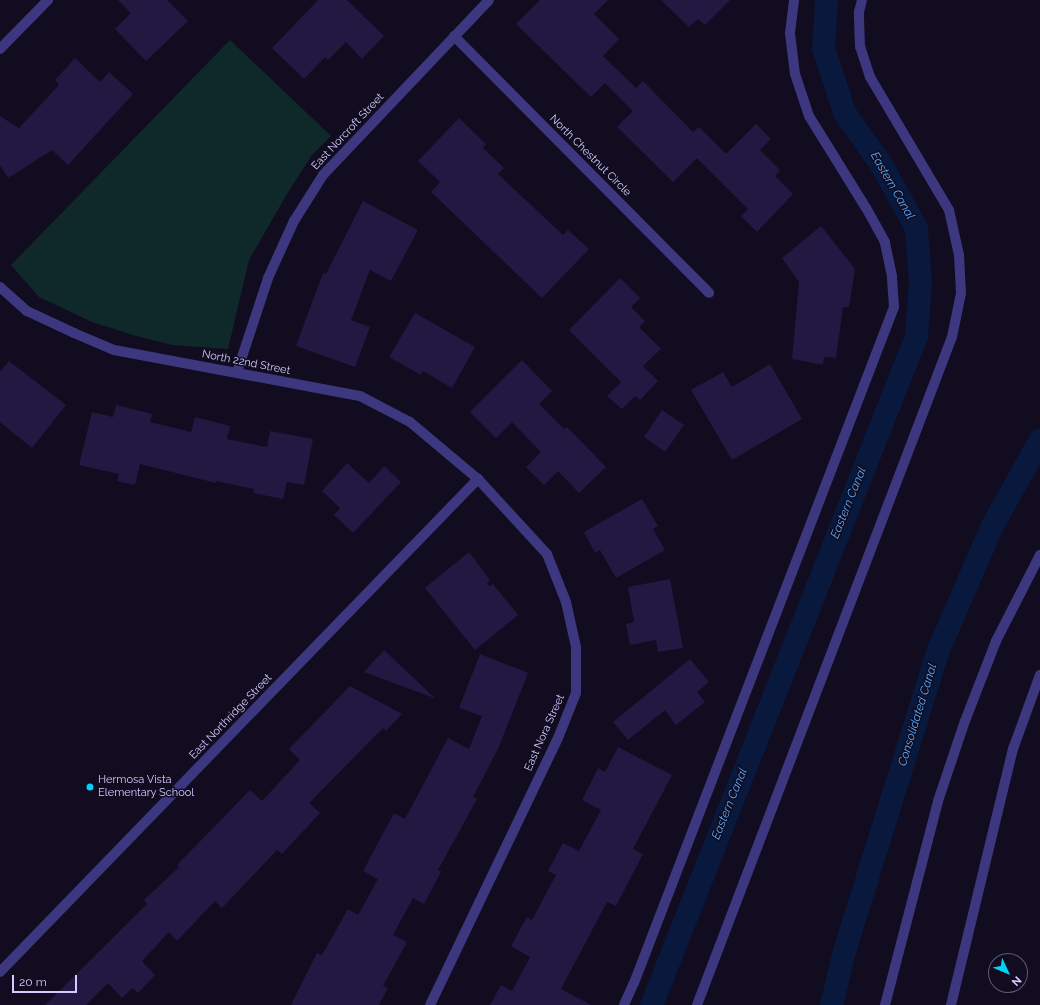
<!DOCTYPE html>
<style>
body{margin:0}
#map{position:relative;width:1040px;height:1005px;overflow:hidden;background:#110c20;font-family:Raleway,sans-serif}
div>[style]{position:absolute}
.green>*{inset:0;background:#0f292a}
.canal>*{height:23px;margin:-11.5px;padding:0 11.5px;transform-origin:11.5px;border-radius:11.5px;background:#09193d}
.building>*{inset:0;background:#221841}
.service>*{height:10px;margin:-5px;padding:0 5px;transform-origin:5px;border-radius:5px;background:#3d377f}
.minor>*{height:10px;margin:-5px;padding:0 5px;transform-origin:5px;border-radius:5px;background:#3d377f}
.dots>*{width:11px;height:11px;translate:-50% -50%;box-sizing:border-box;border:2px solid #110c20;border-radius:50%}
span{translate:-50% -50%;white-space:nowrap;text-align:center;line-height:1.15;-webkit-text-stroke:3px #110c20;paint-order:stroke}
.street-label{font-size:11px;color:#d3cbff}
.poi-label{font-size:11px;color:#d3cbff}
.left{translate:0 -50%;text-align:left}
.water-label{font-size:12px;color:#59abff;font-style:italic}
.north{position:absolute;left:988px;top:953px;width:40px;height:40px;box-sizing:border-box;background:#110c20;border:1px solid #5f5879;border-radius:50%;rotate:134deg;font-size:11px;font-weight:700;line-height:16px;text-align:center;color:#d3cbff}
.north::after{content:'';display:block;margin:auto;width:14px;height:18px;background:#00d2f6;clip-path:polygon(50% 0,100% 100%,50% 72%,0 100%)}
.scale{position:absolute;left:12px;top:975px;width:65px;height:18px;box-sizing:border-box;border:2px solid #d3cbff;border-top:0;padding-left:5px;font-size:12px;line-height:14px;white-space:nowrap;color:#d3cbff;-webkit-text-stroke:3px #110c20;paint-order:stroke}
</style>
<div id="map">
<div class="green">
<div style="clip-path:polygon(230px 40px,331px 136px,312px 155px,287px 194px,249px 260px,228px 349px,172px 345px,133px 335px,92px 322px,39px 297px,11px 265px)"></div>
</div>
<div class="canal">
<div style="left:651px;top:1005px;width:720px;rotate:-68.39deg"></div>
<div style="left:916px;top:336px;width:54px;rotate:-85.8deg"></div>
<div style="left:920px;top:282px;width:54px;rotate:-94.2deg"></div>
<div style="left:916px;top:228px;width:71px;rotate:-118.7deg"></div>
<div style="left:882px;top:166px;width:66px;rotate:-125.1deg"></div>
<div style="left:844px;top:112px;width:67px;rotate:-108.2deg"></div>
<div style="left:823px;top:48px;width:48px;rotate:-86.4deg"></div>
<div style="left:831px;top:1005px;width:52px;rotate:-76.8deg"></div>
<div style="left:843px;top:954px;width:316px;rotate:-72.7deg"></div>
<div style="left:937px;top:652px;width:138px;rotate:-66.6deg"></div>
<div style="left:992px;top:525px;width:98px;rotate:-60.8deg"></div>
</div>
<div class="building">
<div style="clip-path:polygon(118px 0,167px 0,188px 21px,146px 61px,115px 29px,131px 13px)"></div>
<div style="clip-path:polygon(318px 0,347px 0,384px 36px,362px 59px,346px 42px,328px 60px,325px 57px,304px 79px,272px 48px)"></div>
<div style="clip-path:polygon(540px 0,608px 0,594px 14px,619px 39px,603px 56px,636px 88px,643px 81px,693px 132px,699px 127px,726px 154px,756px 124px,771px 139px,760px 150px,780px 170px,775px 176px,793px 194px,757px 232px,741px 216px,748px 209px,697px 158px,673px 182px,617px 127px,633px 111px,605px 83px,591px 97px,516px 24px)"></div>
<div style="clip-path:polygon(661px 0,730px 0,705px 25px,698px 19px,689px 27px)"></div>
<div style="clip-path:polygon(75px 58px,100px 82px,109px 72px,133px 94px,68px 165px,52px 150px,8px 178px,0 165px,0 116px,19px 128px,59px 85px,55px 80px)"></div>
<div style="clip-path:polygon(459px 118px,486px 144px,483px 148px,504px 168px,498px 174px,563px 235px,568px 230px,589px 249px,542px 298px,431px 192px,440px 182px,418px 161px)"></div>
<div style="clip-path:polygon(363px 201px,418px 230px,391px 281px,370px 270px,351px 320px,370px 327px,355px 367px,296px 346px,323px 273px,326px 274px)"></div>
<div style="clip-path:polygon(821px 226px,855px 269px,849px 307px,843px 307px,836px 358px,824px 357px,823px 365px,792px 359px,799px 282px,782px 258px)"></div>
<div style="clip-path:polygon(620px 278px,640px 298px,631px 307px,645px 321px,639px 327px,661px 349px,643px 366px,658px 381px,640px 400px,635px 396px,622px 409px,607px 396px,621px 382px,569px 330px)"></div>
<div style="clip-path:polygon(415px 313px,475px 347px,452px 388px,423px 371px,421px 375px,389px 357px)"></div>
<div style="clip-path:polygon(522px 360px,552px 391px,539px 404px,564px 429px,567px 427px,606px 467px,579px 493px,558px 471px,544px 485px,526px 467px,541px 452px,512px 422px,496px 438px,470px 412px)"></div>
<div style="clip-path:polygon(9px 361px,66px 405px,32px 448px,0 422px,0 372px)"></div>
<div style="clip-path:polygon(770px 364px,802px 419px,732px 460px,691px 390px,723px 372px,732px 387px)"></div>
<div style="clip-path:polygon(116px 405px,152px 414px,150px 422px,191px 432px,195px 417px,230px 426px,227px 439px,267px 447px,270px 431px,313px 439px,304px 485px,287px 482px,283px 499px,253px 493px,254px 489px,216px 481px,216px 483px,140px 464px,135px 485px,117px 481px,119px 474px,79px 465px,92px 412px,113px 417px)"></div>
<div style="clip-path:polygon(662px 410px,684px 425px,665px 452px,644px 437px)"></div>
<div style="clip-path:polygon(347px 463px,369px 483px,384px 466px,401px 482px,353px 533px,334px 515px,340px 508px,322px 491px)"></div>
<div style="clip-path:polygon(642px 499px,658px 526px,653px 529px,665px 550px,616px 578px,600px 550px,595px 553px,584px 532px)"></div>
<div style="clip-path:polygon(469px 552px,490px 580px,487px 583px,489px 586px,493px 584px,518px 615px,475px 650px,425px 588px)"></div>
<div style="clip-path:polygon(670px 579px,683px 648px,658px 652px,656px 640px,630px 645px,626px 624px,634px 622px,628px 587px)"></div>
<div style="clip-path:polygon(384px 650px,435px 698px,434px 698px,364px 672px)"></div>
<div style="clip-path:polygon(480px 654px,528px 673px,498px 749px,473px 797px,477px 799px,438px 870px,441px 872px,424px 904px,413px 898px,393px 935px,407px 942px,383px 986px,388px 988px,379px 1005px,291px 1005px,317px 953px,322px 955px,348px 909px,358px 915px,378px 879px,363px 871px,394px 813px,405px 819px,448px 738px,469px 749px,482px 716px,459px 708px)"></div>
<div style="clip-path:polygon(690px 659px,709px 682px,697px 692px,705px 702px,676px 725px,665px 710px,628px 740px,613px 722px)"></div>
<div style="clip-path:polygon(350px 686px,402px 714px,386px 731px,383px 728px,309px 803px,320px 813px,282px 854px,277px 850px,222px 908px,215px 901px,177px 941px,169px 932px,142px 961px,155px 975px,138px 993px,132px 988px,122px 998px,108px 983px,86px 1005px,45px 1005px,147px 904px,144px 900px,179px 867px,177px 865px,250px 790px,262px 801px,300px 760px,289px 749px)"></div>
<div style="clip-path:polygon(618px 747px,672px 775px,633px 849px,643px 854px,616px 906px,607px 902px,561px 989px,591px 1005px,490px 1005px,501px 985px,512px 991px,530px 957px,511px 946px,527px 917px,532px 920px,556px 875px,548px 871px,563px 843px,579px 851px,601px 810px,582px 800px,598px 768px,605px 772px)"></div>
</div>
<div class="service">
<div style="left:624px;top:1005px;width:24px;rotate:-66deg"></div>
<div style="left:634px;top:983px;width:724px;rotate:-68.96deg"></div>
<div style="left:894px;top:307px;width:31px;rotate:-94deg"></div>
<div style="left:892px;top:276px;width:35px;rotate:-102deg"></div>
<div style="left:885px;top:242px;width:39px;rotate:-119deg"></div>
<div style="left:866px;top:208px;width:108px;rotate:-121.8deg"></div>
<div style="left:809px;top:116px;width:44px;rotate:-108.4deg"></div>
<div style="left:795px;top:74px;width:41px;rotate:-97deg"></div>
<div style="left:790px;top:33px;width:33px;rotate:-83deg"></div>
<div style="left:697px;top:1005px;width:715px;rotate:-69.11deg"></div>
<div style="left:952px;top:337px;width:45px;rotate:-78.4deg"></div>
<div style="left:961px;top:293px;width:38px;rotate:-93deg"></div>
<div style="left:959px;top:255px;width:46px;rotate:-102.5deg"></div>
<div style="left:949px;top:210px;width:155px;rotate:-120.7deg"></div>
<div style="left:870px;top:77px;width:32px;rotate:-108deg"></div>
<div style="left:860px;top:47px;width:35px;rotate:-92deg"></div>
<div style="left:859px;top:12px;width:12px;rotate:-76deg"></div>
<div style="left:885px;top:1005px;width:211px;rotate:-75.4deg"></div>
<div style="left:938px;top:801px;width:84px;rotate:-71.4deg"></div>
<div style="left:965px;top:721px;width:86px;rotate:-68.8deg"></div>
<div style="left:996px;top:641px;width:97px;rotate:-62.9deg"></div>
<div style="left:951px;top:1005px;width:263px;rotate:-76.4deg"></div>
<div style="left:1013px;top:749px;width:79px;rotate:-70deg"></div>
</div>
<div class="minor">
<div style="left:454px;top:36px;width:362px;rotate:45.2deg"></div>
<div style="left:0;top:49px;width:69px;rotate:-45.6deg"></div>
<div style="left:0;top:287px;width:36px;rotate:42deg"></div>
<div style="left:27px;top:311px;width:52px;rotate:25.1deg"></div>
<div style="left:74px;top:333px;width:43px;rotate:23deg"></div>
<div style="left:114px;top:350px;width:250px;rotate:10.6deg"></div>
<div style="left:360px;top:396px;width:56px;rotate:27.5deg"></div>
<div style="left:410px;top:422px;width:89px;rotate:40deg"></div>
<div style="left:478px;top:479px;width:102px;rotate:47.4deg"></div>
<div style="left:547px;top:554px;width:52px;rotate:68.4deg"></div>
<div style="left:566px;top:602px;width:46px;rotate:77.5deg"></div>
<div style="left:576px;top:647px;width:46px;rotate:90deg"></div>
<div style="left:576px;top:693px;width:48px;rotate:111.8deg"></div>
<div style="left:558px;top:738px;width:296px;rotate:115.6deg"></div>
<div style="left:237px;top:372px;width:99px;rotate:-71.7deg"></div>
<div style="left:268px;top:278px;width:63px;rotate:-65.5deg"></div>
<div style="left:294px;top:221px;width:54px;rotate:-57.8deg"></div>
<div style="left:323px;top:175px;width:241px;rotate:-46.5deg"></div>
<div style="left:0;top:972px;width:687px;rotate:-45.89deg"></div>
</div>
<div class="dots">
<div style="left:90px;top:787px;background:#00d2f6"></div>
</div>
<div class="street-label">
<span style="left:348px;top:132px;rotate:-47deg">East Norcroft Street</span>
<span style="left:590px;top:156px;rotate:45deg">North Chestnut Circle</span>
<span style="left:246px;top:363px;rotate:11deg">North 22nd Street</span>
<span style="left:231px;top:717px;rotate:-46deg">East Northridge Street</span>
<span style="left:545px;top:733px;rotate:-66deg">East Nora Street</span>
</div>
<div class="poi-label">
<span class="left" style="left:98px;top:787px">Hermosa Vista<br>Elementary School</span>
</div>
<div class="water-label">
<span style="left:892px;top:186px;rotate:60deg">Eastern Canal</span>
<span style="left:849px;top:503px;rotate:-68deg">Eastern Canal</span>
<span style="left:918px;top:715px;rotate:-73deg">Consolidated Canal</span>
<span style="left:730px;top:804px;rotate:-68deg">Eastern Canal</span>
</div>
<div class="north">N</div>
<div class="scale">20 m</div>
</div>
